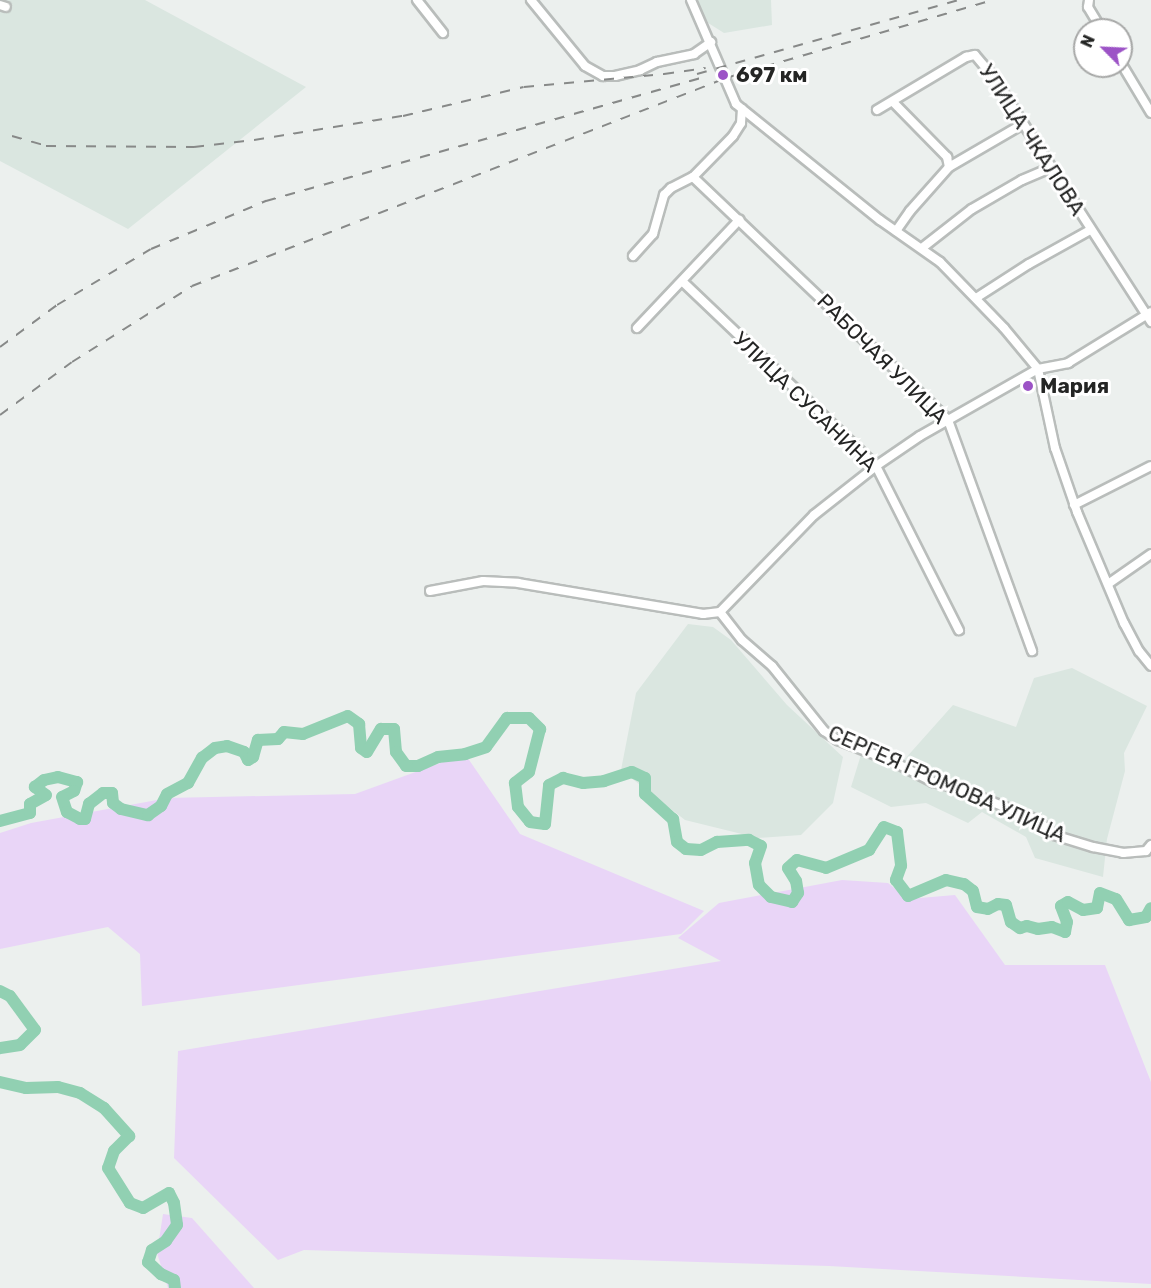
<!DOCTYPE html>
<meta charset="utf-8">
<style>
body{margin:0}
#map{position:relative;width:1151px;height:1288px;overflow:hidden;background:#ecf0ee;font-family:Rubik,sans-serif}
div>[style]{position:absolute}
.built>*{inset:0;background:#dae6e0}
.green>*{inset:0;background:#e9d5f7}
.river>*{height:12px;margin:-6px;padding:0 6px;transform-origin:6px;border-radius:6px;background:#91d0b2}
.roads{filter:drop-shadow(2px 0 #b9bdbb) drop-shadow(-2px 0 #b9bdbb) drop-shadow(0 2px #b9bdbb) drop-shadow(0 -2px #b9bdbb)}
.minor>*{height:8px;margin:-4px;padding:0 4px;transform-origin:4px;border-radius:4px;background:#fff}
.rail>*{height:2px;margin-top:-1px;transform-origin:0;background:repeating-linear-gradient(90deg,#878988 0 10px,transparent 0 20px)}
.dots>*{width:16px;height:16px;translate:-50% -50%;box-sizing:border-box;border:3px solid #fff;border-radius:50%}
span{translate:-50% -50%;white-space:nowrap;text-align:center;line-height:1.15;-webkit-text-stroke:6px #fff;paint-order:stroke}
.poi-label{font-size:21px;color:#242524;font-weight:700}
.left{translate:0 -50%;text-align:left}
.street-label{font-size:21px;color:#242524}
.north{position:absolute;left:1073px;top:18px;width:60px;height:60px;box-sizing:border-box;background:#fff;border:2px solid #a7a8a7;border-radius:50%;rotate:294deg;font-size:16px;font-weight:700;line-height:24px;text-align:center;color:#242524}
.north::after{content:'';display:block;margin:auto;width:21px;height:27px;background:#9c53c6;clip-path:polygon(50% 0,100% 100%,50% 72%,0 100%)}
</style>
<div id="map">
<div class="built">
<div style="clip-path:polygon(0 0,145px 0,306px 87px,128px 229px,0 161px)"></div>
<div style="clip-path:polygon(694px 0,771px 0,772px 25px,724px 33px,705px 21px)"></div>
<div style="clip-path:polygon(688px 624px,713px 627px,731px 640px,787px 705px,843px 757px,833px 803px,801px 835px,758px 838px,685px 820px,621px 770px,636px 693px)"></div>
<div style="clip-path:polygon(1072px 668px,1147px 706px,1124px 753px,1125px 771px,1107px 839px,1103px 877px,1035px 858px,1026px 837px,982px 812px,968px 823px,926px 803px,891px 807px,851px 787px,864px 745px,904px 760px,953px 705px,1016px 727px,1034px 678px)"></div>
</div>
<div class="green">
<div style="clip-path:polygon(465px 754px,520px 834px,704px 911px,681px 934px,142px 1006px,140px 954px,108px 927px,0 949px,0 833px,31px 823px,168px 798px,355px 794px)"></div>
<div style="clip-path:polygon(842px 880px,888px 883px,908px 899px,955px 895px,1005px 965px,1105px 965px,1151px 1082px,1151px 1284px,829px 1266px,304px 1250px,278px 1260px,174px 1158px,178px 1051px,721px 961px,678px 938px,719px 903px)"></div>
<div style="clip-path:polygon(163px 1214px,192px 1218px,254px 1288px,168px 1288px,157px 1253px)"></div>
</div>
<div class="river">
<div style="left:0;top:821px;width:31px;rotate:-15deg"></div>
<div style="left:30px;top:813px;width:9px;rotate:-90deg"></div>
<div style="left:30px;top:804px;width:18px;rotate:-29deg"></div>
<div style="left:46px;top:795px;width:14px;rotate:-144deg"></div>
<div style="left:35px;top:787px;width:11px;rotate:-38deg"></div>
<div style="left:44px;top:780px;width:14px;rotate:-12deg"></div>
<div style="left:58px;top:777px;width:20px;rotate:15deg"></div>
<div style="left:77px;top:782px;width:9px;rotate:108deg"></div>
<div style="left:74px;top:791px;width:13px;rotate:153deg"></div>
<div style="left:62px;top:797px;width:16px;rotate:72deg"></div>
<div style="left:67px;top:812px;width:15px;rotate:28deg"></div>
<div style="left:80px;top:819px;width:5px"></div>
<div style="left:85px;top:819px;width:16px;rotate:-75deg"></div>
<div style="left:89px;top:804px;width:18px;rotate:-38deg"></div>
<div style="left:103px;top:793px;width:9px"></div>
<div style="left:112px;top:793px;width:10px;rotate:84deg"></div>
<div style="left:113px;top:803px;width:10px;rotate:37deg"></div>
<div style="left:121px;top:809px;width:28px;rotate:13deg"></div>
<div style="left:148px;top:815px;width:16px;rotate:-35deg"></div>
<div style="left:161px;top:806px;width:13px;rotate:-63deg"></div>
<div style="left:167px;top:794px;width:24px;rotate:-28deg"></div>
<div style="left:188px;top:783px;width:29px;rotate:-61deg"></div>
<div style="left:202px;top:758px;width:16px;rotate:-38deg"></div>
<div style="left:215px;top:748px;width:12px;rotate:-9deg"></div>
<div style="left:227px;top:746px;width:18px;rotate:19deg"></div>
<div style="left:244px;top:752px;width:9px;rotate:63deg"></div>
<div style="left:248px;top:760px;width:6px;rotate:-31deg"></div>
<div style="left:253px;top:757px;width:18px;rotate:-74deg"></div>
<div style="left:258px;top:740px;width:20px;rotate:-3deg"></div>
<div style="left:278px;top:739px;width:9px;rotate:-49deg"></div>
<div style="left:284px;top:732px;width:19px;rotate:6deg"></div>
<div style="left:303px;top:734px;width:48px;rotate:-21.8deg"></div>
<div style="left:348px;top:716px;width:14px;rotate:36deg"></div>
<div style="left:359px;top:724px;width:24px;rotate:85deg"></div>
<div style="left:361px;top:748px;width:7px;rotate:34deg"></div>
<div style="left:367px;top:752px;width:27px;rotate:-59deg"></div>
<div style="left:381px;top:729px;width:13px"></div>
<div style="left:394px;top:729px;width:23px;rotate:85deg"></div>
<div style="left:396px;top:752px;width:17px;rotate:54deg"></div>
<div style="left:406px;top:766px;width:12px"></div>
<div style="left:418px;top:766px;width:22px;rotate:-24deg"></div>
<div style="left:438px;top:757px;width:27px;rotate:-6deg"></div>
<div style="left:465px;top:754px;width:22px;rotate:-18deg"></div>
<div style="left:486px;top:747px;width:36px;rotate:-54deg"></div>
<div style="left:507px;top:718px;width:22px"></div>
<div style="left:529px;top:718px;width:16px;rotate:45deg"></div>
<div style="left:540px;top:729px;width:44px;rotate:104.3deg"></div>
<div style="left:529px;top:772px;width:18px;rotate:142deg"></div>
<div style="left:515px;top:783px;width:24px;rotate:83deg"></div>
<div style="left:518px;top:807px;width:19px;rotate:51deg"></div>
<div style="left:530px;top:822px;width:15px;rotate:8deg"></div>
<div style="left:545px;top:824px;width:39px;rotate:-84deg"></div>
<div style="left:549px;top:785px;width:16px;rotate:-27deg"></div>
<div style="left:563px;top:778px;width:21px;rotate:14deg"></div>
<div style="left:583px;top:783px;width:21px;rotate:-5deg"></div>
<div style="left:604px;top:781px;width:29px;rotate:-18deg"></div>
<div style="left:632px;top:772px;width:14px;rotate:25deg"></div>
<div style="left:645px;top:778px;width:16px;rotate:90deg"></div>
<div style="left:645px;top:794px;width:38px;rotate:42deg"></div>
<div style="left:673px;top:819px;width:23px;rotate:80deg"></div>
<div style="left:677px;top:842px;width:11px;rotate:38deg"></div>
<div style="left:686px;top:849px;width:15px;rotate:4deg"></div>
<div style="left:701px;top:850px;width:18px;rotate:-27deg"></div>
<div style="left:717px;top:842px;width:32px;rotate:-4deg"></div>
<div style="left:749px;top:840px;width:13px;rotate:27deg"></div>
<div style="left:761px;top:846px;width:18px;rotate:109deg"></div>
<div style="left:755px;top:863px;width:22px;rotate:80deg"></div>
<div style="left:759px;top:885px;width:17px;rotate:45deg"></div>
<div style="left:771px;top:897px;width:22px;rotate:13deg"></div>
<div style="left:792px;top:902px;width:11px;rotate:-56deg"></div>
<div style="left:798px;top:893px;width:12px;rotate:-99deg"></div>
<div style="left:796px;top:881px;width:15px;rotate:-122deg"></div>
<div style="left:788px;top:868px;width:12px;rotate:-42deg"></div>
<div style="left:797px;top:860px;width:30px;rotate:15deg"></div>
<div style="left:826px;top:868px;width:47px;rotate:-22.7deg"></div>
<div style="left:869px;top:850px;width:27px;rotate:-57deg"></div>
<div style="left:884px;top:827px;width:14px;rotate:21deg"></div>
<div style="left:897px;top:832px;width:34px;rotate:83deg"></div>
<div style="left:901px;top:866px;width:15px;rotate:110deg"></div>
<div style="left:896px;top:880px;width:20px;rotate:53deg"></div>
<div style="left:908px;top:896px;width:41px;rotate:-22.8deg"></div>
<div style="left:946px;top:880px;width:18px;rotate:13deg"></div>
<div style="left:964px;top:884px;width:11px;rotate:38deg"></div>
<div style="left:973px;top:891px;width:16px;rotate:76deg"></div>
<div style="left:977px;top:907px;width:11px;rotate:10deg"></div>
<div style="left:988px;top:909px;width:11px;rotate:-27deg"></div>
<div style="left:998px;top:904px;width:8px;rotate:7deg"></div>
<div style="left:1006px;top:905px;width:18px;rotate:74deg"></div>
<div style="left:1011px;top:922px;width:11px;rotate:34deg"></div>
<div style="left:1020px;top:928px;width:7px;rotate:-16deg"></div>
<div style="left:1027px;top:926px;width:11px;rotate:15deg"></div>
<div style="left:1038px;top:929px;width:14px;rotate:-8deg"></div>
<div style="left:1052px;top:927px;width:14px;rotate:21deg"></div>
<div style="left:1065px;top:932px;width:10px;rotate:-79deg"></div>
<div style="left:1067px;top:922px;width:17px;rotate:-111deg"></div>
<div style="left:1061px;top:906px;width:8px;rotate:-30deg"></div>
<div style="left:1068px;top:902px;width:17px;rotate:28deg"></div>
<div style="left:1083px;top:910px;width:14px;rotate:-8deg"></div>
<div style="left:1097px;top:908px;width:15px;rotate:-79deg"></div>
<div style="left:1100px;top:893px;width:17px;rotate:21deg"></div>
<div style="left:1116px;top:899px;width:25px;rotate:58deg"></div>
<div style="left:1129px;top:920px;width:17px;rotate:-10deg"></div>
<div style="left:1146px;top:917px;width:10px;rotate:-61deg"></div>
<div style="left:0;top:991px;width:11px;rotate:27deg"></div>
<div style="left:10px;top:996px;width:42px;rotate:53.7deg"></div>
<div style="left:35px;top:1030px;width:21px;rotate:135deg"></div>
<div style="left:20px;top:1045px;width:20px;rotate:171deg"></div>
<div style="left:0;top:1082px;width:27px;rotate:13deg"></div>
<div style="left:26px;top:1088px;width:32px;rotate:-2deg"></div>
<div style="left:58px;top:1087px;width:23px;rotate:15deg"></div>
<div style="left:80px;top:1093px;width:28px;rotate:32deg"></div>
<div style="left:104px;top:1108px;width:38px;rotate:48deg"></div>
<div style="left:129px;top:1136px;width:21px;rotate:135deg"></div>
<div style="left:114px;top:1151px;width:18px;rotate:109deg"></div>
<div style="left:108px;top:1168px;width:41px;rotate:57.8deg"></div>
<div style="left:130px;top:1203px;width:14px;rotate:21deg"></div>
<div style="left:143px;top:1208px;width:30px;rotate:-30deg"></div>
<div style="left:169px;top:1193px;width:11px;rotate:63deg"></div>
<div style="left:174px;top:1203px;width:22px;rotate:82deg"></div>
<div style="left:177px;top:1225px;width:19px;rotate:125deg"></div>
<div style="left:166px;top:1241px;width:17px;rotate:147deg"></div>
<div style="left:152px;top:1250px;width:13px;rotate:108deg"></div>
<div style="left:148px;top:1262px;width:18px;rotate:43deg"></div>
<div style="left:161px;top:1274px;width:14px;rotate:25deg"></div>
<div style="left:174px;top:1280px;width:8px;rotate:83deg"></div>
</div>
<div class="roads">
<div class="minor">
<div style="left:417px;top:0;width:42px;rotate:51.8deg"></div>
<div style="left:531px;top:0;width:85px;rotate:50.7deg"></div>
<div style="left:585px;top:66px;width:21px;rotate:29deg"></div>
<div style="left:603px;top:76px;width:12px"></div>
<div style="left:615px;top:76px;width:26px;rotate:-13deg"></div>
<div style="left:640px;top:70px;width:19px;rotate:-25deg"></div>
<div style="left:657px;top:62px;width:38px;rotate:-12deg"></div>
<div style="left:694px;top:54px;width:21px;rotate:-35deg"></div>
<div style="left:691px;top:0;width:113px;rotate:66.6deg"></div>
<div style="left:736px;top:104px;width:185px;rotate:38.9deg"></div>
<div style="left:880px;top:220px;width:73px;rotate:35deg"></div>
<div style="left:940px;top:262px;width:92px;rotate:45.9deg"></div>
<div style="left:1004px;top:328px;width:53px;rotate:50.3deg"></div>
<div style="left:1038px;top:369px;width:81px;rotate:77.9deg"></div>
<div style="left:1055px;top:448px;width:68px;rotate:71deg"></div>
<div style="left:1077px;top:512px;width:121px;rotate:67.1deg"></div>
<div style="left:1124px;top:623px;width:32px;rotate:62deg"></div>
<div style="left:1139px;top:651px;width:19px;rotate:51deg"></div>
<div style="left:1089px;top:0;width:7px;rotate:98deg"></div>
<div style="left:1088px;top:7px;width:27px;rotate:59deg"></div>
<div style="left:0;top:5px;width:6px;rotate:18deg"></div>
<div style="left:1121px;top:63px;width:58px;rotate:59deg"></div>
<div style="left:894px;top:103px;width:76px;rotate:45.5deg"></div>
<div style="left:947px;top:157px;width:10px;rotate:79deg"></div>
<div style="left:877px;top:110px;width:104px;rotate:-30.8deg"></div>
<div style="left:966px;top:57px;width:9px;rotate:-13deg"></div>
<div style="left:975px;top:55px;width:26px;rotate:50deg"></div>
<div style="left:992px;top:75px;width:294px;rotate:57.2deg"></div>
<div style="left:693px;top:177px;width:352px;rotate:43.6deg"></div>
<div style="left:948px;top:420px;width:246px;rotate:70deg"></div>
<div style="left:896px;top:231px;width:24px;rotate:-55deg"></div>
<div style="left:910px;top:211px;width:59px;rotate:-48.4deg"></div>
<div style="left:949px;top:167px;width:86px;rotate:-30.2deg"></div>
<div style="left:922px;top:248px;width:63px;rotate:-38deg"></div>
<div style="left:972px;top:209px;width:58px;rotate:-30.1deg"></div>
<div style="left:1022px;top:180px;width:30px;rotate:-23deg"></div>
<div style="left:633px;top:256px;width:30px;rotate:-48deg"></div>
<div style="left:653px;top:234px;width:41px;rotate:-74.2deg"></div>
<div style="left:664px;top:195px;width:10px;rotate:-45deg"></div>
<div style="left:671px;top:188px;width:25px;rotate:-27deg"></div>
<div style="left:693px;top:177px;width:57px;rotate:-45.7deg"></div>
<div style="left:733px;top:136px;width:15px;rotate:-58deg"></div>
<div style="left:741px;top:123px;width:14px;rotate:-86deg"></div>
<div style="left:683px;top:282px;width:267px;rotate:43.6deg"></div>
<div style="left:876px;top:466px;width:184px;rotate:63.2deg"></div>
<div style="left:976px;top:298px;width:63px;rotate:-32.7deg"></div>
<div style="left:1029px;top:264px;width:70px;rotate:-29.1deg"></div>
<div style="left:637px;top:328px;width:149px;rotate:-46.6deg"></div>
<div style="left:1074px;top:505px;width:86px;rotate:-26.9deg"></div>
<div style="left:1108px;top:584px;width:52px;rotate:-34.9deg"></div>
<div style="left:430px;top:591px;width:54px;rotate:-10.7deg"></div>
<div style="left:483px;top:581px;width:35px;rotate:3deg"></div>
<div style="left:518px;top:583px;width:188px;rotate:9.5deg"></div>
<div style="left:703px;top:614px;width:17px;rotate:-7deg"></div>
<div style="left:720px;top:612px;width:135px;rotate:-45.9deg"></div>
<div style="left:814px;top:515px;width:79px;rotate:-38.3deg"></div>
<div style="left:876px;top:466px;width:53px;rotate:-34.3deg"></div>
<div style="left:920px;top:436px;width:136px;rotate:-29.6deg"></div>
<div style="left:1038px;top:369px;width:31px;rotate:-11deg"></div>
<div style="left:1068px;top:363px;width:97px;rotate:-31.6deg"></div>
<div style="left:720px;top:612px;width:36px;rotate:52deg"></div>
<div style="left:742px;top:640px;width:40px;rotate:41deg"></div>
<div style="left:772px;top:666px;width:83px;rotate:51.3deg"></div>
<div style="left:824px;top:731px;width:17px;rotate:33deg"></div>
<div style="left:838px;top:740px;width:62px;rotate:21.6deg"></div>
<div style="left:896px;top:763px;width:42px;rotate:27.2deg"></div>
<div style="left:933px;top:782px;width:28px;rotate:15deg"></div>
<div style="left:960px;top:789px;width:83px;rotate:21.9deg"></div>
<div style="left:1037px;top:820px;width:23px;rotate:41deg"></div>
<div style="left:1054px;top:835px;width:41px;rotate:17.1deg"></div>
<div style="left:1093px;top:847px;width:31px;rotate:11deg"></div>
<div style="left:1123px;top:853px;width:23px;rotate:-5deg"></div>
<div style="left:1146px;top:851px;width:8px;rotate:-50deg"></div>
</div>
</div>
<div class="rail">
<div style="left:697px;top:74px;width:271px;rotate:-15.8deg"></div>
<div style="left:12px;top:136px;width:35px;rotate:16deg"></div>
<div style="left:46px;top:146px;width:148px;rotate:0.4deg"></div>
<div style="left:194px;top:147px;width:60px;rotate:-6.7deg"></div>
<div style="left:254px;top:140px;width:151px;rotate:-9.2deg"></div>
<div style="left:403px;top:116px;width:124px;rotate:-13.5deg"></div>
<div style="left:524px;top:87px;width:141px;rotate:-5.3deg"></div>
<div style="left:664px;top:74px;width:42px;rotate:-8.1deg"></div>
<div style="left:0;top:347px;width:71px;rotate:-36.4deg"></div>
<div style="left:57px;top:305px;width:109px;rotate:-30.8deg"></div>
<div style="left:151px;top:249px;width:125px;rotate:-22.7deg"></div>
<div style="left:266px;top:201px;width:459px;rotate:-15.8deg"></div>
<div style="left:0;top:415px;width:89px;rotate:-36.4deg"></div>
<div style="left:72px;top:362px;width:142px;rotate:-32.3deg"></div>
<div style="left:192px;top:286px;width:573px;rotate:-21.28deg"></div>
<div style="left:726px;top:78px;width:277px;rotate:-16.3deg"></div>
</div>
<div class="dots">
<div style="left:723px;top:75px;background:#9c53c6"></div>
<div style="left:1028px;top:386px;background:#9c53c6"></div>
</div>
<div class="poi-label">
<span class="left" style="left:736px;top:75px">697 км</span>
<span class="left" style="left:1040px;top:386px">Мария</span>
</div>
<div class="street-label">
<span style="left:1032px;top:140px;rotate:57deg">УЛИЦА ЧКАЛОВА</span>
<span style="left:882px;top:359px;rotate:45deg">РАБОЧАЯ УЛИЦА</span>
<span style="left:805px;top:402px;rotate:44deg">УЛИЦА СУСАНИНА</span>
<span style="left:947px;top:784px;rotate:24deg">СЕРГЕЯ ГРОМОВА УЛИЦА</span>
</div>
<div class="north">N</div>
</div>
